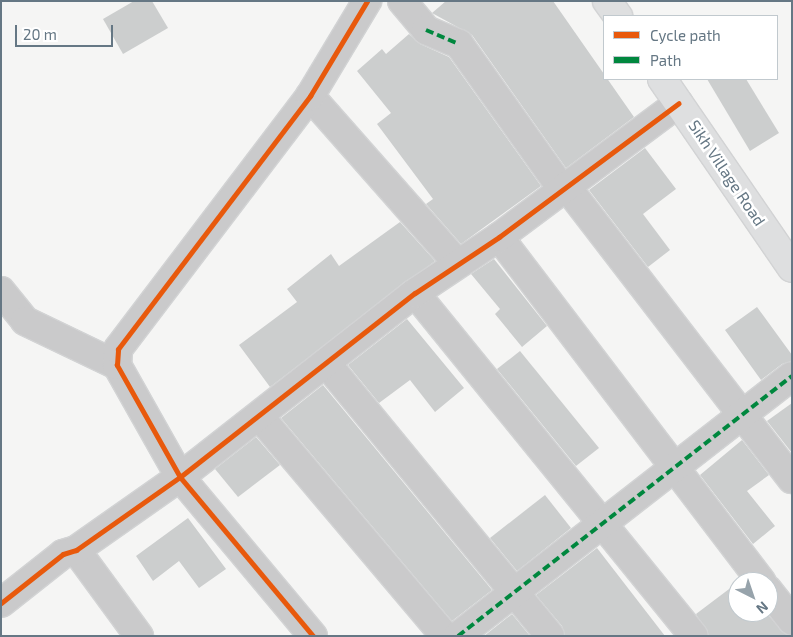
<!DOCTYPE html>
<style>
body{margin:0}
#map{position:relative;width:793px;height:637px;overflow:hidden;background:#f5f5f4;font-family:"Exo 2",sans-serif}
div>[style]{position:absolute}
.building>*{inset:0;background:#cccece}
.roads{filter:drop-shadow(1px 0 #d2d3d4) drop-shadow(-1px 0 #d2d3d4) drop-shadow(0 1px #d2d3d4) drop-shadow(0 -1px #d2d3d4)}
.street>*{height:28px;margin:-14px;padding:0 14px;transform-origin:14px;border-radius:14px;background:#cacacb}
.secondary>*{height:28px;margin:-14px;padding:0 14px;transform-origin:14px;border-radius:14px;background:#dedfe0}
.quiet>*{height:4px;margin-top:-2px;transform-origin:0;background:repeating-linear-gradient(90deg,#00873e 0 8px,transparent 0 12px)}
.cycleway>*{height:5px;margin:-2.5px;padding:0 2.5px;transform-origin:2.5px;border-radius:2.5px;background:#e8590c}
span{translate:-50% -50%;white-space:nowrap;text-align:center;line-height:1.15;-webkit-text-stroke:5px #fff;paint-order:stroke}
.street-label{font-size:16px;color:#657784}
.frame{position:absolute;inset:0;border:2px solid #657784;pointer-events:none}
.legend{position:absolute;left:603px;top:15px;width:175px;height:65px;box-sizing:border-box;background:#fff;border:1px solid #c1c9ce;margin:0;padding:6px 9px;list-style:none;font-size:15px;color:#657784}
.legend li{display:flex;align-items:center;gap:10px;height:25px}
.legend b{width:25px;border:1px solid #c1c9ce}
.north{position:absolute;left:728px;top:572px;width:50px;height:50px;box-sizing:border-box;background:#fff;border:1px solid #c1c9ce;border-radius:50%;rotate:139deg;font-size:14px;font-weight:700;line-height:20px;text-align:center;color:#657784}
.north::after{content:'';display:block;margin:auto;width:18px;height:22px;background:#97a3ab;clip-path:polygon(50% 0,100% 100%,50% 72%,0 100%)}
.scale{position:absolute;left:15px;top:25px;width:98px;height:22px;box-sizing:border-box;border:2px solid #657784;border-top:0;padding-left:6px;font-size:15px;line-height:18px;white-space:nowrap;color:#657784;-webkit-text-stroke:4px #fff;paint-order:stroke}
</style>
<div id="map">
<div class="building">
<div style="clip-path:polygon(134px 1px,152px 1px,168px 28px,123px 54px,103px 19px)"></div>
<div style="clip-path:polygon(446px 1px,553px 1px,634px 117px,566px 168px,472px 35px,432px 13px)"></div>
<div style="clip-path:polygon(409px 34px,420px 44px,449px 57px,541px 186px,461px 244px,426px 204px,433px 199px,377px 124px,391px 113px,357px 71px,382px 49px,386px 54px)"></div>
<div style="clip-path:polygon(707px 79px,746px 79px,779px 133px,750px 151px)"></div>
<div style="clip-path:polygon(645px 148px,676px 189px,643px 214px,670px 250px,648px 267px,589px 190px)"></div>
<div style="clip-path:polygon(400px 222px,435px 261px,270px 387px,239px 345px,297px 302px,287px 289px,331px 254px,339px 266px)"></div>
<div style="clip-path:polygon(494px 259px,547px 326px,522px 347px,495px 314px,500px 309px,471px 274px)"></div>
<div style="clip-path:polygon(757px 307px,792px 355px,792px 361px,782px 364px,761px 380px,725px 330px)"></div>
<div style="clip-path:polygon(407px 319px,464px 388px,435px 412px,410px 380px,379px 403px,348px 365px)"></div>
<div style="clip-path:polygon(520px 351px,599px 448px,576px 466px,497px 369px)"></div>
<div style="clip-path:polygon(323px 385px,492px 590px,452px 621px,281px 418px)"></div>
<div style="clip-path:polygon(792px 403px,792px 453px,767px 421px)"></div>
<div style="clip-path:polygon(256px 437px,280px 465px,238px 497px,215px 469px)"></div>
<div style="clip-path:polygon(742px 440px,769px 475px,747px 491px,775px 526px,753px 544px,700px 475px)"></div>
<div style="clip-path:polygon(545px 495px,571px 528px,517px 571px,490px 538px)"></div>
<div style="clip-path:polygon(188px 518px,226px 569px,199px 588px,179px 561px,153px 581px,136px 556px)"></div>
<div style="clip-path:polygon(597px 548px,665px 636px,565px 636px,562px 626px,536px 595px)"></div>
<div style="clip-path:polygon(741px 580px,738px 612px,765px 612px,788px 636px,709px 636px,696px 614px)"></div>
<div style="clip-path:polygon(512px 614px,530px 636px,484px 636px)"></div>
</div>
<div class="roads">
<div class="street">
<div style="left:402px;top:1px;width:38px;rotate:50deg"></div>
<div style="left:426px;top:30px;width:36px;rotate:23deg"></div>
<div style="left:459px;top:44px;width:178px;rotate:54.6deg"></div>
<div style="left:310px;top:96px;width:222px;rotate:48.6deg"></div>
<div style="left:566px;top:186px;width:370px;rotate:52.4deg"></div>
<div style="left:499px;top:237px;width:434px;rotate:52.7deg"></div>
<div style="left:1px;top:291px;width:38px;rotate:51deg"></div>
<div style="left:25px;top:321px;width:102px;rotate:25.6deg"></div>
<div style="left:415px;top:293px;width:442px;rotate:50.9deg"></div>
<div style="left:326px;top:363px;width:353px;rotate:50.6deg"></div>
<div style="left:259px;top:416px;width:288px;rotate:49.8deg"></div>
<div style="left:76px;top:550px;width:107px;rotate:53.8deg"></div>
<div style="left:768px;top:590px;width:39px;rotate:52deg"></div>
<div style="left:1px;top:603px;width:79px;rotate:-38.3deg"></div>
<div style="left:63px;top:554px;width:14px;rotate:-17deg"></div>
<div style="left:76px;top:550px;width:127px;rotate:-35.1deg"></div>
<div style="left:180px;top:477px;width:298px;rotate:-38.1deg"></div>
<div style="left:415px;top:293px;width:101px;rotate:-33.7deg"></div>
<div style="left:499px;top:237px;width:224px;rotate:-36.7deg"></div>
<div style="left:313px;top:636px;width:207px;rotate:-129.9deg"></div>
<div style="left:180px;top:477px;width:129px;rotate:-119.4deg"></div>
<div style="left:117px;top:365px;width:16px;rotate:-86deg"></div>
<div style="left:118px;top:349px;width:318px;rotate:-52.8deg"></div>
<div style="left:310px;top:96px;width:111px;rotate:-59deg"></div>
<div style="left:458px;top:636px;width:423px;rotate:-37.9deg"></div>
</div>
<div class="secondary">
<div style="left:607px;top:1px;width:19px;rotate:54deg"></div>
<div style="left:662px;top:79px;width:229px;rotate:55.5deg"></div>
</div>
</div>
<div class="quiet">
<div style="left:426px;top:30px;width:36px;rotate:23deg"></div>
<div style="left:458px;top:636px;width:423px;rotate:-37.9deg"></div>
</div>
<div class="cycleway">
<div style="left:1px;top:603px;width:79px;rotate:-38.3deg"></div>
<div style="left:63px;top:554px;width:14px;rotate:-17deg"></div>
<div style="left:76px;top:550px;width:127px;rotate:-35.1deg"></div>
<div style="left:180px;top:477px;width:298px;rotate:-38.1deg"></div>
<div style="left:415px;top:293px;width:101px;rotate:-33.7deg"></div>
<div style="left:499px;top:237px;width:224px;rotate:-36.7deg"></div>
<div style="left:313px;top:636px;width:207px;rotate:-129.9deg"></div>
<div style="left:180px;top:477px;width:129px;rotate:-119.4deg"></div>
<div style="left:117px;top:365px;width:16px;rotate:-86deg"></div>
<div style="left:118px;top:349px;width:318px;rotate:-52.8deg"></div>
<div style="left:310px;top:96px;width:111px;rotate:-59deg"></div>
</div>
<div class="street-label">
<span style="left:727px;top:173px;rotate:56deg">Sikh Village Road</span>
</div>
<div class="frame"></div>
<ul class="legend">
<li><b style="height:6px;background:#e8590c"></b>Cycle path</li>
<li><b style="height:6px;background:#00873e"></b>Path</li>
</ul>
<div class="north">N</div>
<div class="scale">20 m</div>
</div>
